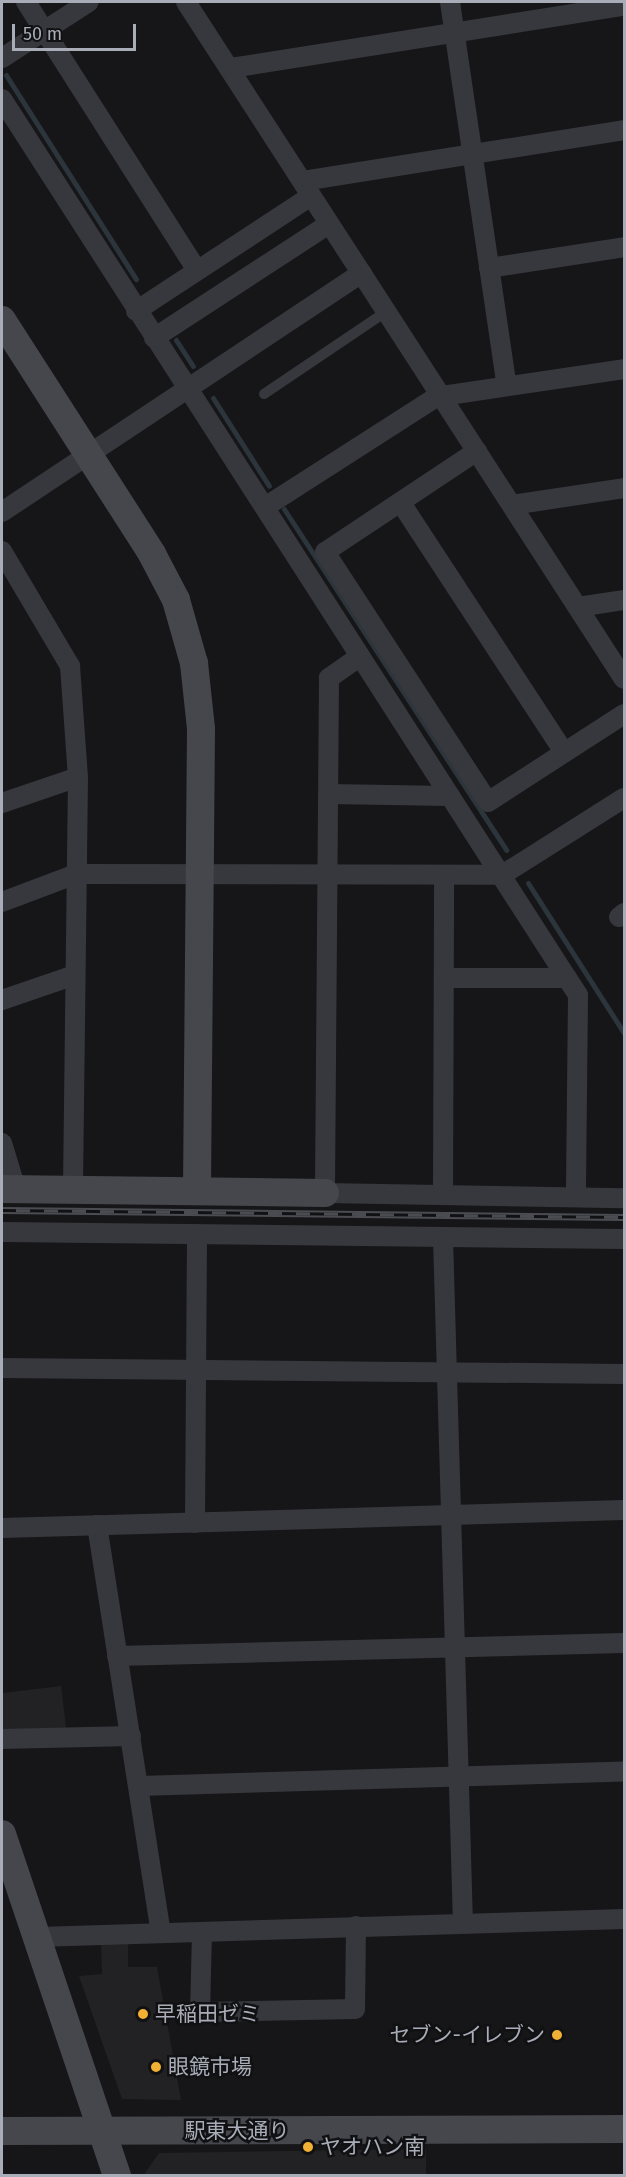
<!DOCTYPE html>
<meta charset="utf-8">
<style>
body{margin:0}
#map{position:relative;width:626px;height:2177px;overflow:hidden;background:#161618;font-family:"Fira Sans","Noto Sans JP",sans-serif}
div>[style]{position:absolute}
.built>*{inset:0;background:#222225}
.stream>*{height:5px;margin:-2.5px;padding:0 2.5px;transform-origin:2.5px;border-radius:2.5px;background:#2c353c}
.lane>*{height:10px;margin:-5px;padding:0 5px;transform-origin:5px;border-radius:5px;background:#37383d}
.street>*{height:20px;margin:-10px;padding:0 10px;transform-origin:10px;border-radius:10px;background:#37383d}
.secondary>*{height:28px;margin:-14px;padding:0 14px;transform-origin:14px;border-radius:14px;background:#45474d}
.rail>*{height:7px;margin-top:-3.5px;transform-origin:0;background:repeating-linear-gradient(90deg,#111113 0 14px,#4a4c52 0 28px);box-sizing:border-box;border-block:2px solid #4a4c52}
.dots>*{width:16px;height:16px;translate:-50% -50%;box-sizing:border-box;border:3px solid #111113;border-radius:50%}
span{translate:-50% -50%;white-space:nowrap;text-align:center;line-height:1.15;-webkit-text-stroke:5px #111113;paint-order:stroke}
.poi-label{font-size:21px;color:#a8adb8}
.left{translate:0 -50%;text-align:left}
.right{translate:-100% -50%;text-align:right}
.street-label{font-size:21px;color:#a8adb8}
.frame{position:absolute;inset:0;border:3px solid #a8adb8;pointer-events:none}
.scale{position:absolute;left:12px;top:24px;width:124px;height:27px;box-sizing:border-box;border:3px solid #a8adb8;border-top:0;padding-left:8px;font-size:18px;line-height:21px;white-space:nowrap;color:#a8adb8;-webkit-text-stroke:4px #111113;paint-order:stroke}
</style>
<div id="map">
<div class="built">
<div style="clip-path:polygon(61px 1686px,67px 1735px,2px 1736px,2px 1693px)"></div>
<div style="clip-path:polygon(128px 1939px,128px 1967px,157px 1967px,181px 2100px,122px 2099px,79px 1976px,102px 1974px,101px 1940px)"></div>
<div style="clip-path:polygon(426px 2149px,426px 2175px,146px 2176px,145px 2173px,159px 2153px)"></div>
</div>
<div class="stream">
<div style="left:6px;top:75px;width:242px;rotate:57.5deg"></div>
<div style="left:176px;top:340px;width:31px;rotate:57deg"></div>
<div style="left:213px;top:398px;width:104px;rotate:57.5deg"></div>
<div style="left:284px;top:509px;width:407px;rotate:56.9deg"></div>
<div style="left:528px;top:883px;width:178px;rotate:57.4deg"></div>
</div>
<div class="lane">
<div style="left:264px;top:394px;width:148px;rotate:-34deg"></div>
</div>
<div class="street">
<div style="left:26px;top:2px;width:318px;rotate:57.5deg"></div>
<div style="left:186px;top:2px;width:806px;rotate:57.1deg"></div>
<div style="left:450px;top:2px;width:388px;rotate:81.6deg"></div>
<div style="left:2px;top:58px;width:103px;rotate:-32.8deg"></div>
<div style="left:231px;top:68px;width:398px;rotate:-9deg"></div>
<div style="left:2px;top:99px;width:1045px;rotate:57.27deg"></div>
<div style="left:303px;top:181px;width:325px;rotate:-9deg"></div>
<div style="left:489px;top:268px;width:137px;rotate:-8.8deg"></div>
<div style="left:136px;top:311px;width:209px;rotate:-33.3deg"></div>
<div style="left:154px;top:338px;width:209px;rotate:-33.1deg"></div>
<div style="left:442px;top:396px;width:184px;rotate:-8.4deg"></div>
<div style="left:477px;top:451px;width:182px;rotate:146.4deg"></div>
<div style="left:325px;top:552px;width:298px;rotate:56.9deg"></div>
<div style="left:488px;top:802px;width:162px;rotate:-32.9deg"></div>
<div style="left:401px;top:503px;width:298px;rotate:56.8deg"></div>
<div style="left:512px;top:505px;width:113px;rotate:-8.6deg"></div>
<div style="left:265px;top:507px;width:209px;rotate:-32.7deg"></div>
<div style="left:2px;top:512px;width:432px;rotate:-33.6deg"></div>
<div style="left:2px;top:551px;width:134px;rotate:59.4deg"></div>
<div style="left:70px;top:666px;width:111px;rotate:85.9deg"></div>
<div style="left:78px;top:777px;width:413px;rotate:90.7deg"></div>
<div style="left:578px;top:607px;width:47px;rotate:-8.7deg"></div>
<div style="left:359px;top:657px;width:37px;rotate:145deg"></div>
<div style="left:329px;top:678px;width:515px;rotate:90.45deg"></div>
<div style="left:325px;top:1193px;width:299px;rotate:1deg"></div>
<div style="left:328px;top:794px;width:122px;rotate:0.9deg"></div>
<div style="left:2px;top:803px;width:80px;rotate:-18.9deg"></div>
<div style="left:2px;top:902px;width:79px;rotate:-20.7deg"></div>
<div style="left:76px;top:874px;width:426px;rotate:0.1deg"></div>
<div style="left:502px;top:875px;width:144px;rotate:-32.3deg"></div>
<div style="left:619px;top:917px;width:6px;rotate:-39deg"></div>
<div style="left:445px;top:978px;width:122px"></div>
<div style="left:567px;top:978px;width:20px;rotate:57deg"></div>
<div style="left:578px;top:995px;width:202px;rotate:90.6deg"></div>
<div style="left:2px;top:1000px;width:77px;rotate:-18.9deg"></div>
<div style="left:2px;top:1143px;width:48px;rotate:73.1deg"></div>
<div style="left:443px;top:1194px;width:319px;rotate:-89.8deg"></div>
<div style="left:2px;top:1232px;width:622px;rotate:0.64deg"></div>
<div style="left:443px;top:1238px;width:685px;rotate:88.33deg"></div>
<div style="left:2px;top:1368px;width:622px;rotate:0.55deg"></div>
<div style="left:195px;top:1523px;width:289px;rotate:-89.6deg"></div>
<div style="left:97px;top:1525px;width:413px;rotate:81.1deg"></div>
<div style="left:2px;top:1528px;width:622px;rotate:-1.66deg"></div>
<div style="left:117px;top:1656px;width:507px;rotate:-1.47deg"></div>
<div style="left:2px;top:1739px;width:129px;rotate:-1.3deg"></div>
<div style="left:139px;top:1786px;width:485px;rotate:-1.7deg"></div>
<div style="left:202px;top:1932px;width:80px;rotate:91.4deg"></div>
<div style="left:200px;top:2012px;width:155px;rotate:-1.1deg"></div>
<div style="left:355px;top:2009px;width:83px;rotate:-89.3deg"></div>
<div style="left:38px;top:1937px;width:586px;rotate:-1.76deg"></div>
</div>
<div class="secondary">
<div style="left:2px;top:320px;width:278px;rotate:57.3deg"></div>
<div style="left:152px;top:554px;width:52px;rotate:62.4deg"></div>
<div style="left:176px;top:600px;width:66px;rotate:74.1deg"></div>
<div style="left:194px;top:663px;width:66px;rotate:83.9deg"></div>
<div style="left:201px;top:729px;width:461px;rotate:90.5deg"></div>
<div style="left:2px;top:1189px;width:323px;rotate:0.7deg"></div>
<div style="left:2px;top:1834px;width:361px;rotate:71.4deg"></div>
<div style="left:2px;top:2131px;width:622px;rotate:-0.18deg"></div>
</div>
<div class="rail">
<div style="left:2px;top:1210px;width:622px;rotate:0.64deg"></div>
</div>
<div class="dots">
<div style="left:143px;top:2014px;background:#f2b134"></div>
<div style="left:557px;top:2035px;background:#f2b134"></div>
<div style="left:156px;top:2067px;background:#f2b134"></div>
<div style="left:308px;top:2147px;background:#f2b134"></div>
</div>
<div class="poi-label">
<span class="left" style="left:155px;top:2014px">早稲田ゼミ</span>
<span class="right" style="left:545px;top:2035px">セブン-イレブン</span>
<span class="left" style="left:168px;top:2067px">眼鏡市場</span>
<span class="left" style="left:320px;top:2147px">ヤオハン南</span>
</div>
<div class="street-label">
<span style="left:237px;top:2131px">駅東大通り</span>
</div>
<div class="frame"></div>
<div class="scale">50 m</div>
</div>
